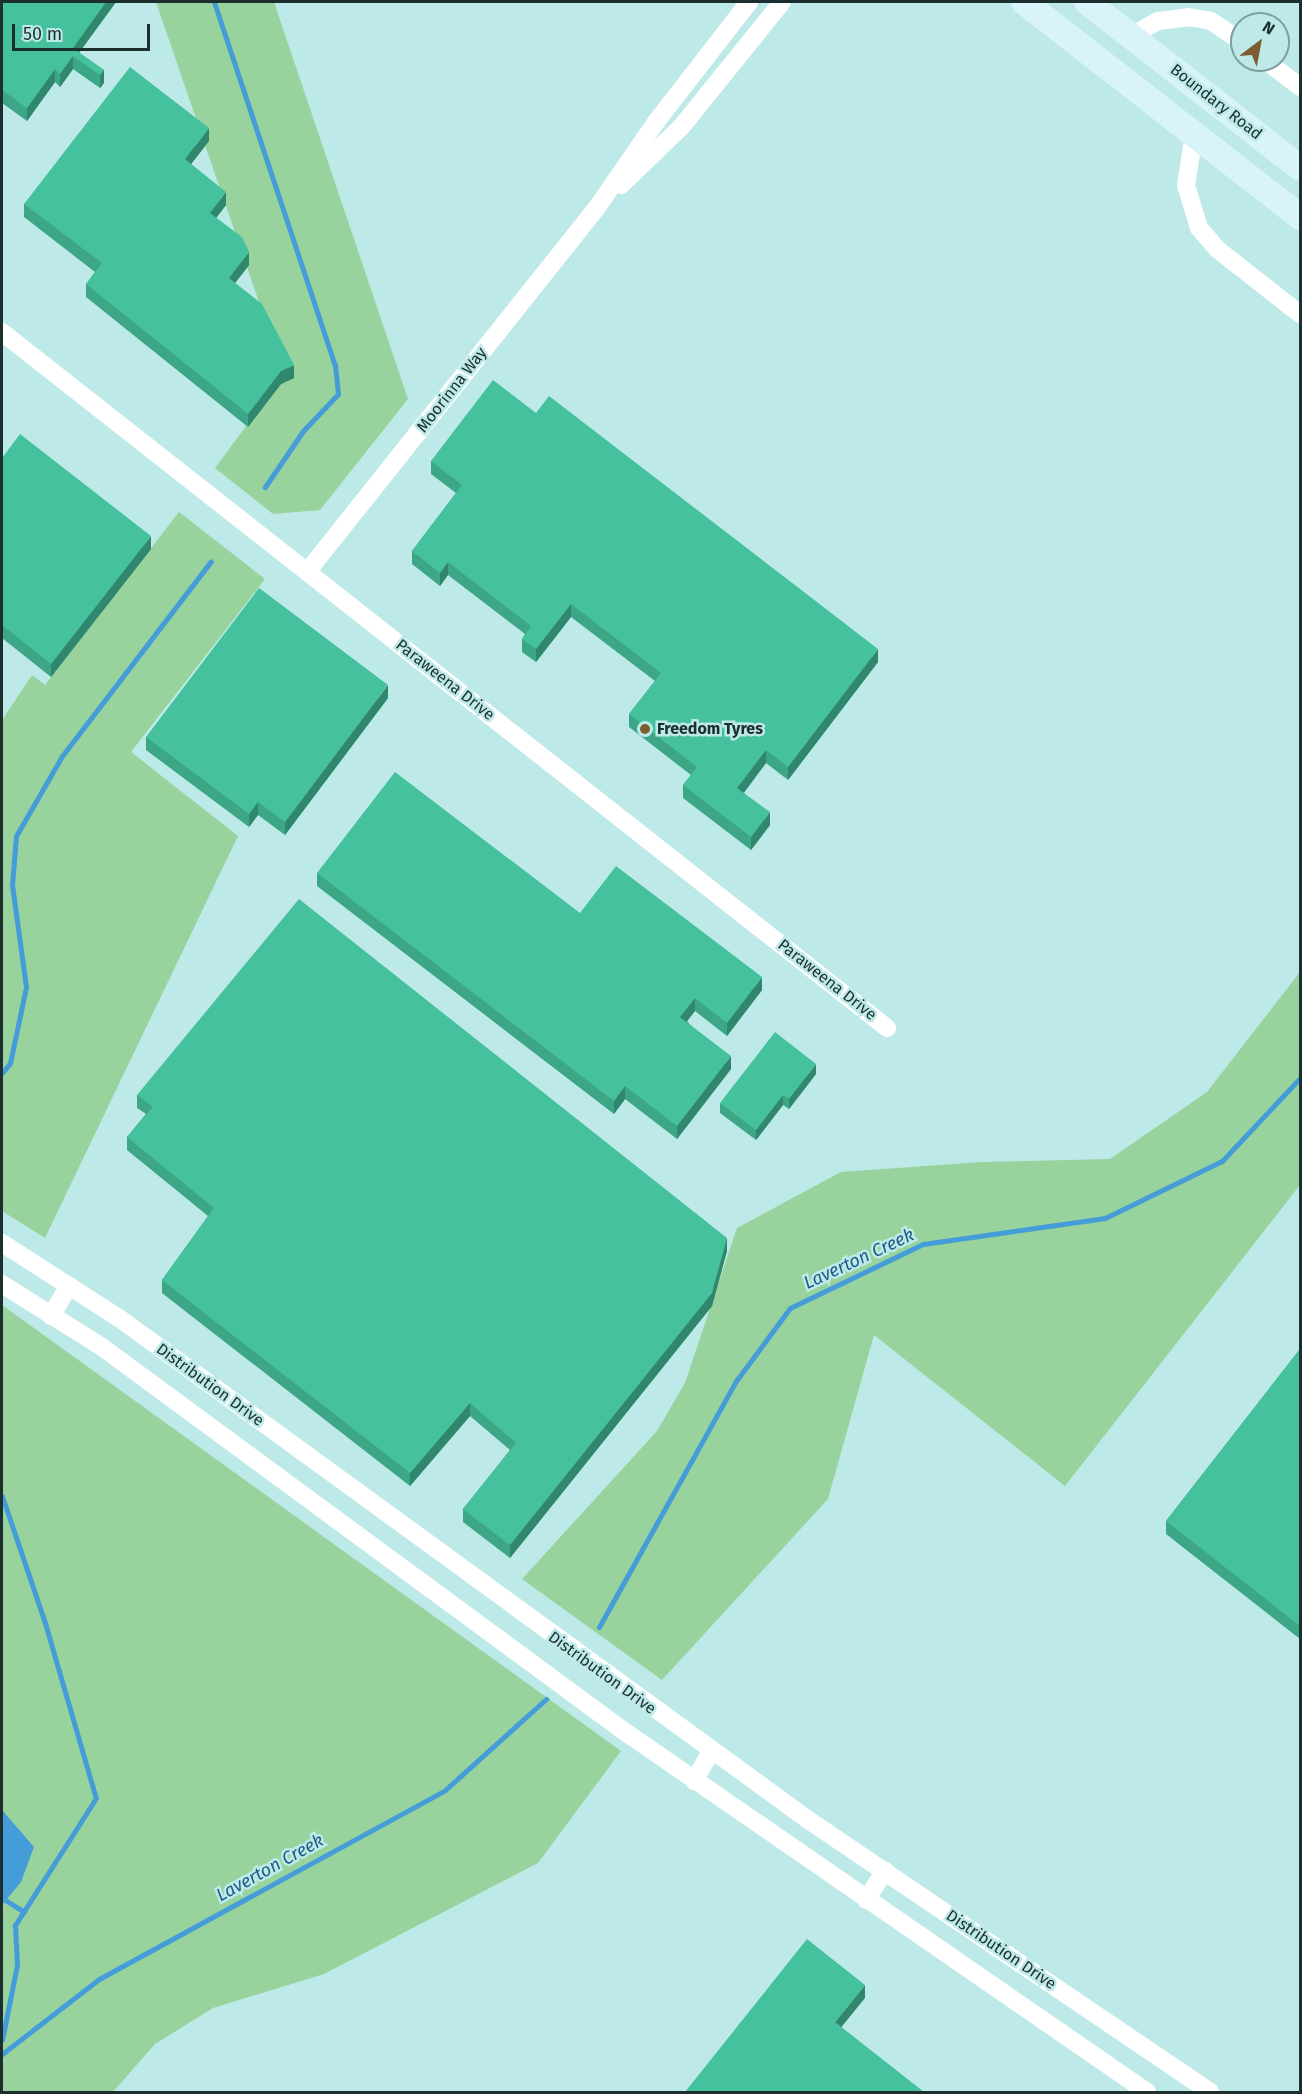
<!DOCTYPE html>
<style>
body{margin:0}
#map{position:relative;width:1302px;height:2094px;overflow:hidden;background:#bdeae8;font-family:"Fira Sans",sans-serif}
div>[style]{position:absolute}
.green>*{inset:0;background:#98d29c}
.water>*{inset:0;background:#449dd8}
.stream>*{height:5px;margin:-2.5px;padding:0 2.5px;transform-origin:2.5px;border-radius:2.5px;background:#449dd8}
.minor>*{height:18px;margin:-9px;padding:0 9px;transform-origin:9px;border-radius:9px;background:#fff}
.secondary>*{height:26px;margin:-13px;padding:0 13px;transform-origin:13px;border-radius:13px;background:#d9f3fa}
.wall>*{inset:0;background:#3ca687}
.shaded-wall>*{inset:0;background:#31876e}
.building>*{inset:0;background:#46c19d}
.dots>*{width:16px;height:16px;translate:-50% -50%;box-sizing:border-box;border:3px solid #bdeae8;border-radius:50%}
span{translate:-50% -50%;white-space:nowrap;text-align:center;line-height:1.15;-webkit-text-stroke:5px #bdeae8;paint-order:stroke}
.street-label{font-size:16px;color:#1c2e2d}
.poi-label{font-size:16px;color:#1c2e2d;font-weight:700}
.left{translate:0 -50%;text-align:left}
.water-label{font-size:18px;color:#1d5d85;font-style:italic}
.frame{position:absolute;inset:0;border:3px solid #1c2e2d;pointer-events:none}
.north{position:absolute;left:1230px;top:12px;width:60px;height:60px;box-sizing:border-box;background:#bdeae8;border:2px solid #7d9f9d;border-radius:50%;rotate:32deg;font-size:16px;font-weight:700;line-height:24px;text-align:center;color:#1c2e2d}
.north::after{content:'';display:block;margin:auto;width:21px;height:27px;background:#7b5d31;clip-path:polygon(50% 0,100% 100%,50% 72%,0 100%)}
.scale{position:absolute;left:12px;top:24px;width:138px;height:27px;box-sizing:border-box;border:3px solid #1c2e2d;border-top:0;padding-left:8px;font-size:18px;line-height:21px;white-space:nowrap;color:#1c2e2d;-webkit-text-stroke:4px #bdeae8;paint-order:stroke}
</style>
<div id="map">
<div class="green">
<div style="clip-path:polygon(156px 2px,274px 2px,408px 399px,320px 510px,273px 514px,215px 468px,284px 375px)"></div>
<div style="clip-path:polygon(179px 512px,265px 579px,131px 752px,238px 836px,45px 1238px,2px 1211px,2px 720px,32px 675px,45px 685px)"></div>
<div style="clip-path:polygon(1300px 972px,1300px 1185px,1065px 1486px,874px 1335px,828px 1499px,662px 1680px,522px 1579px,657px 1431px,685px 1383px,737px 1228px,841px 1172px,982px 1162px,1110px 1159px,1207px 1092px)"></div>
<div style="clip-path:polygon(2px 1305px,621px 1751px,538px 1863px,324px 1974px,213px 2008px,155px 2044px,113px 2092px,2px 2092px)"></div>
</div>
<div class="water">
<div style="clip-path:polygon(2px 1810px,34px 1847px,21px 1882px,2px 1905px)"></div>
</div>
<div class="stream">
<div style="left:214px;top:2px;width:383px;rotate:71.6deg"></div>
<div style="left:335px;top:365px;width:29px;rotate:84deg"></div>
<div style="left:338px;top:394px;width:51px;rotate:133.4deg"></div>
<div style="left:303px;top:431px;width:68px;rotate:124.2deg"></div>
<div style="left:2px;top:1073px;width:13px;rotate:-51deg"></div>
<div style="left:10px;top:1063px;width:78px;rotate:-78.1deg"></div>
<div style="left:26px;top:987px;width:103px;rotate:-97.8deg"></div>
<div style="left:12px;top:885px;width:49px;rotate:-85.3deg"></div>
<div style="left:16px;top:836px;width:92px;rotate:-60.1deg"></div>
<div style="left:62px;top:756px;width:245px;rotate:-52.6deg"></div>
<div style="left:2px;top:1496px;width:134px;rotate:71.3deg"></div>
<div style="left:45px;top:1623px;width:182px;rotate:73.8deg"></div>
<div style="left:96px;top:1798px;width:151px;rotate:122.5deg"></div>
<div style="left:15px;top:1925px;width:40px;rotate:87.1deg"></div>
<div style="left:17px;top:1965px;width:76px;rotate:101.3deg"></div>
<div style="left:599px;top:1627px;width:282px;rotate:-60.9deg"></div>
<div style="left:736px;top:1381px;width:91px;rotate:-53.5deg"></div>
<div style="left:790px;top:1308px;width:148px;rotate:-25.7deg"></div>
<div style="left:923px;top:1244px;width:184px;rotate:-8.1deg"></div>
<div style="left:1105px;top:1218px;width:130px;rotate:-26deg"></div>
<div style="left:1222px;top:1161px;width:114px;rotate:-46.8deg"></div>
<div style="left:2px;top:1898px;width:26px;rotate:32deg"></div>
<div style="left:2px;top:2054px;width:123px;rotate:-37.7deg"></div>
<div style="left:99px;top:1979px;width:394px;rotate:-28.6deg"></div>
<div style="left:445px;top:1790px;width:136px;rotate:-42deg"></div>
</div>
<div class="minor">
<div style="left:1131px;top:36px;width:31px;rotate:-29deg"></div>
<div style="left:1158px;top:21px;width:31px;rotate:-7deg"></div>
<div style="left:1189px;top:17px;width:22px;rotate:10deg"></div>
<div style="left:1211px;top:21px;width:37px;rotate:34deg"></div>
<div style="left:1265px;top:60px;width:44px;rotate:37.6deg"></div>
<div style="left:1194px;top:134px;width:52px;rotate:98.9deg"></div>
<div style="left:1186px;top:185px;width:45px;rotate:73.2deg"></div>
<div style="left:1199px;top:228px;width:28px;rotate:49deg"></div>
<div style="left:1217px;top:249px;width:105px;rotate:38.1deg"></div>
<div style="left:621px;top:185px;width:85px;rotate:-44deg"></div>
<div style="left:682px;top:126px;width:159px;rotate:-51.1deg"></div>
<div style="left:2px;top:332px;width:1126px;rotate:38.18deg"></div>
<div style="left:307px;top:572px;width:464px;rotate:-51.5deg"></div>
<div style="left:596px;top:209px;width:106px;rotate:-55.4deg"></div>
<div style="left:656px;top:122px;width:152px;rotate:-52.2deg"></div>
<div style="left:2px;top:1243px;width:139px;rotate:32.7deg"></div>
<div style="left:119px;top:1318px;width:851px;rotate:36.06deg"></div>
<div style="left:807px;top:1819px;width:487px;rotate:34.1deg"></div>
<div style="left:2px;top:1284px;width:118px;rotate:32.2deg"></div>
<div style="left:102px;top:1347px;width:644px;rotate:36.35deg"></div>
<div style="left:621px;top:1729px;width:639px;rotate:34.61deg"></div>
<div style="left:51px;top:1316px;width:35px;rotate:-59deg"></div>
<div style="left:694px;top:1781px;width:34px;rotate:-60deg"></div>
<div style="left:866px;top:1900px;width:35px;rotate:-57deg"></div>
</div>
<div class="secondary">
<div style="left:1024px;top:2px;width:350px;rotate:37.9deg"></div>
<div style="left:1087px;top:2px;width:270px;rotate:37.9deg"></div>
</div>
<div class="wall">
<div style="clip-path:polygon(2px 2px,116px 2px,79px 53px,104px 70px,104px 83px,100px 88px,73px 69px,60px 87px,55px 82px,27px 121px,2px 103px)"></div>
<div style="clip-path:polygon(209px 141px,191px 164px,226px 205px,216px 218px,249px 265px,235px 283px,294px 378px,281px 384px,248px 427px,86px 297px,86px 284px,95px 272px,24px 217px,24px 204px)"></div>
<div style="clip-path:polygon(536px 413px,878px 662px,788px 780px,766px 763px,744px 793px,770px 825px,751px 850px,683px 798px,683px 785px,691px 775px,629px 727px,629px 714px,655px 681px,571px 617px,536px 662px,522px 652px,522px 639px,525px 634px,448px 575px,440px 586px,412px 564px,412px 551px,456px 493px,431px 474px,431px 461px)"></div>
<div style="clip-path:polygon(2px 458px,151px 549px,51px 677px,2px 638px)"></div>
<div style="clip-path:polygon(388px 698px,285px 835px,258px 815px,249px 827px,146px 750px,146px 737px)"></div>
<div style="clip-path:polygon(317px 873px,580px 913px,762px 990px,727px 1036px,695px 1011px,687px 1021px,731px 1069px,677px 1139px,625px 1099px,614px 1114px,317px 886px)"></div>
<div style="clip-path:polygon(816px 1074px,789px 1109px,783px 1105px,756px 1140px,720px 1113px,720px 1103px)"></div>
<div style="clip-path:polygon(137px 1095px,727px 1251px,712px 1306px,510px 1558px,463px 1522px,463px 1509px,510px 1450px,470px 1416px,410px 1486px,162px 1293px,162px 1280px,208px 1216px,127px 1150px,127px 1137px,146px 1114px,137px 1108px)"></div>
<div style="clip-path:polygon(1300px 1349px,1300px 1639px,1166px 1534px,1166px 1521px)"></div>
</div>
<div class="shaded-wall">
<div style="clip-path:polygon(106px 2px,116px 2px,75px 58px,73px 48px)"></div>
<div style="clip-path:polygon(73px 56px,73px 69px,60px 87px,60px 74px)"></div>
<div style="clip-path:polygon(55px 69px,55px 82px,27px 121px,27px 108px)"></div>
<div style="clip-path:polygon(104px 70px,104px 83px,100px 88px,100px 75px)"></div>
<div style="clip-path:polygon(209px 128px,209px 141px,185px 172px,185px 159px)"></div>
<div style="clip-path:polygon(226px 192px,226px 205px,210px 226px,210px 213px)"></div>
<div style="clip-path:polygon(249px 252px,249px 265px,229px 291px,229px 278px)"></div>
<div style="clip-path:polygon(294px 365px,294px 378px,281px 384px,248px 427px,248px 414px,281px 371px)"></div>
<div style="clip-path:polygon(151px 536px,151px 549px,51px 677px,51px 664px)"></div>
<div style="clip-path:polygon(448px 562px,448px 575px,440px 586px,440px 573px)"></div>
<div style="clip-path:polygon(571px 604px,571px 617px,536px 662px,536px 649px)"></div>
<div style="clip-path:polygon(878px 649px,878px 662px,788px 780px,788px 767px)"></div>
<div style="clip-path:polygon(388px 685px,388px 698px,285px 835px,285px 822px)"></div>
<div style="clip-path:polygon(766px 750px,766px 763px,737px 801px,737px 788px)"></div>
<div style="clip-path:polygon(258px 802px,258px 815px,249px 827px,249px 814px)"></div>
<div style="clip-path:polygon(770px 812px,770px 825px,751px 850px,751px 837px)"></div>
<div style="clip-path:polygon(762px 977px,762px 990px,727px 1036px,727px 1023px)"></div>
<div style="clip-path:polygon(695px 998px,695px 1011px,680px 1030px,680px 1017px)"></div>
<div style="clip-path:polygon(731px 1056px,731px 1069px,677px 1139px,677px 1126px)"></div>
<div style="clip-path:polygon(816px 1064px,816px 1074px,789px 1109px,789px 1099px)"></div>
<div style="clip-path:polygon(625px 1086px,625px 1099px,614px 1114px,614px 1101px)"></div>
<div style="clip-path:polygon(783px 1095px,783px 1105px,756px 1140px,756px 1130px)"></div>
<div style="clip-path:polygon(727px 1238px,727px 1251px,712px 1306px,510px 1558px,510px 1545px)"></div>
<div style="clip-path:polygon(470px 1403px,470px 1416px,410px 1486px,410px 1473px)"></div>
<div style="clip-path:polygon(865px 1985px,865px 1998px,835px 2035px,835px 2022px)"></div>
</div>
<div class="building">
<div style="clip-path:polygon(2px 2px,106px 2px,73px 48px,104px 70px,100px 75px,73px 56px,60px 74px,55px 69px,27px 108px,2px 90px)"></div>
<div style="clip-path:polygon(130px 67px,209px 128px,185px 159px,226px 192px,210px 213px,242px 237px,249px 252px,229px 278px,262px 304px,294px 365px,281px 371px,248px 414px,86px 284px,102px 263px,24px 204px)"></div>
<div style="clip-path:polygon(493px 380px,536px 413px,549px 396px,878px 649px,788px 767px,766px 750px,737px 788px,770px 812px,751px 837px,683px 785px,697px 767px,629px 714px,661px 673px,571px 604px,536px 649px,522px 639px,531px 626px,448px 562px,440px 573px,412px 551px,462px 485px,431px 461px)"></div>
<div style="clip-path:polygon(20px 434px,151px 536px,51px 664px,2px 625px,2px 458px)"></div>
<div style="clip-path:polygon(259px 588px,388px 685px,285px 822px,258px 802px,249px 814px,146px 737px)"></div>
<div style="clip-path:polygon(395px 772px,580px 913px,616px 866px,762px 977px,727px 1023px,695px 998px,680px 1017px,731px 1056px,677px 1126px,625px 1086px,614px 1101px,317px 873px)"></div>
<div style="clip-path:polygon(299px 899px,727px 1238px,712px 1293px,510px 1545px,463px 1509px,516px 1443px,470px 1403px,410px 1473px,162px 1280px,214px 1208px,127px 1137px,153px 1107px,137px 1095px)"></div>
<div style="clip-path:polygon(775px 1032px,816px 1064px,789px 1099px,783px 1095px,756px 1130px,720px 1103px)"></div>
<div style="clip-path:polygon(1300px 1349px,1300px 1626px,1166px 1521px)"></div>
<div style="clip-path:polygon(807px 1939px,865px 1985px,835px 2022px,924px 2092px,685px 2092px)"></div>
</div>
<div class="dots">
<div style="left:645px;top:729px;background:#7b5d31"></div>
</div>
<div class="street-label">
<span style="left:1216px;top:102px;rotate:38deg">Boundary Road</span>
<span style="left:452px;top:390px;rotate:-52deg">Moorinna Way</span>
<span style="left:445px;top:680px;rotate:38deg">Paraweena Drive</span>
<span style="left:827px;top:980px;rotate:38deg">Paraweena Drive</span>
<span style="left:210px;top:1385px;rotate:36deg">Distribution Drive</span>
<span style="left:602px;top:1673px;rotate:36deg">Distribution Drive</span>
<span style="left:1001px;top:1950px;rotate:34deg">Distribution Drive</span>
</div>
<div class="poi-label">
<span class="left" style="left:657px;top:729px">Freedom Tyres</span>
</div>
<div class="water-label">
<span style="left:859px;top:1259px;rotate:-25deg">Laverton Creek</span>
<span style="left:270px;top:1868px;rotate:-29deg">Laverton Creek</span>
</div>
<div class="frame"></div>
<div class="north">N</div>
<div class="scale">50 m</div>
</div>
